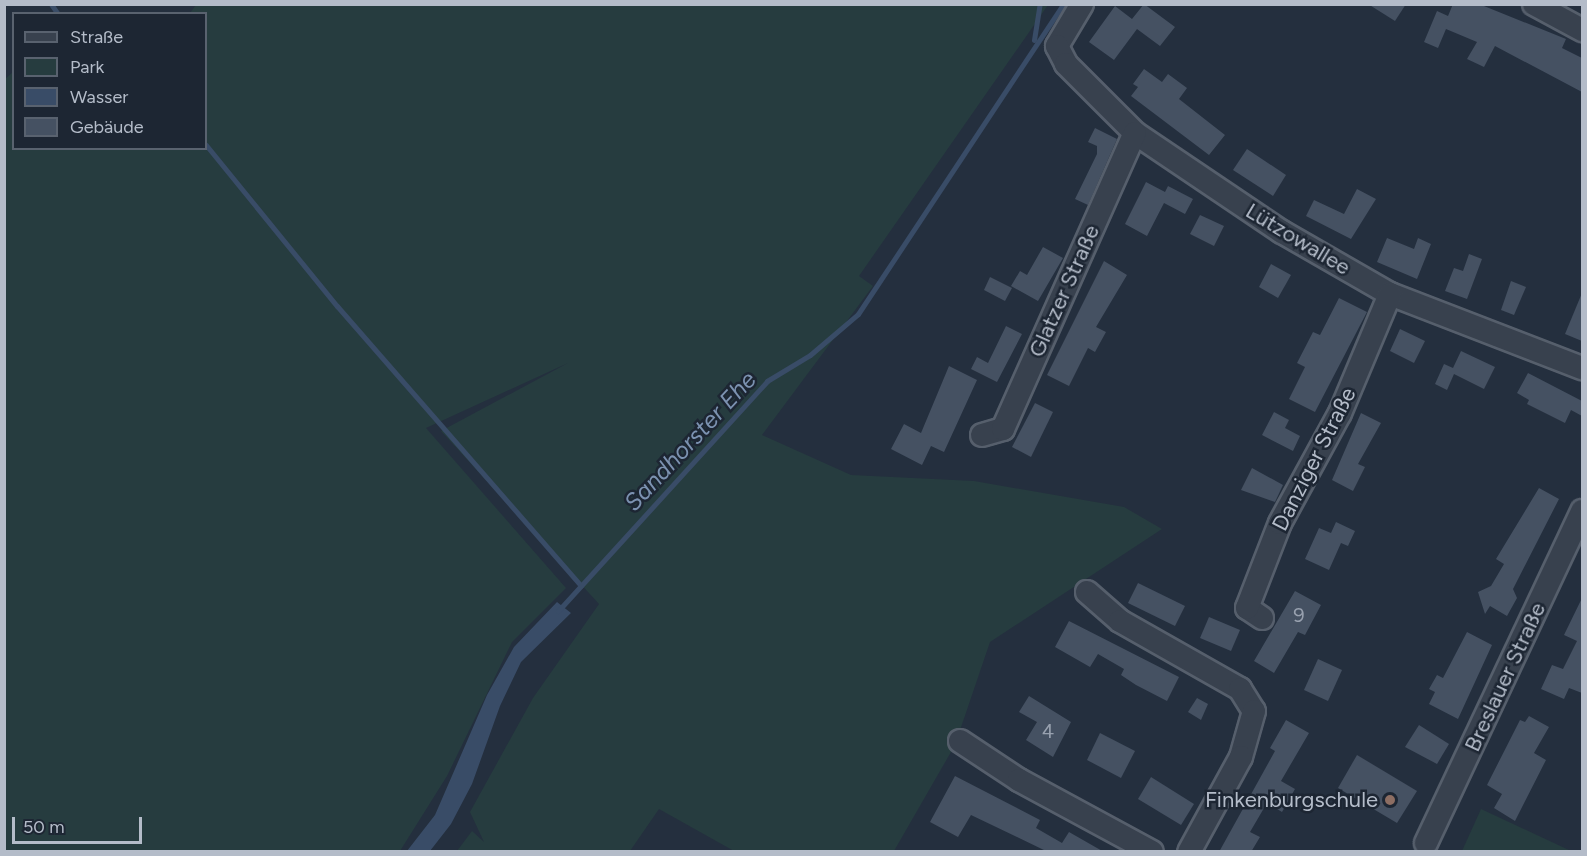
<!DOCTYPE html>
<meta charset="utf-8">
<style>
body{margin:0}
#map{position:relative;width:1587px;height:856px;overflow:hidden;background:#242f3e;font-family:Figtree,sans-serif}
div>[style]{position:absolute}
.green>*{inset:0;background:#263c3f}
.water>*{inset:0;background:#394c67}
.stream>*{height:5px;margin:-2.5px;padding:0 2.5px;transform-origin:2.5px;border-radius:2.5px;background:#394c67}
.building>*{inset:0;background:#455162}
.roads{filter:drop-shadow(2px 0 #565f6c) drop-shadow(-2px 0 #565f6c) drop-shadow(0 2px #565f6c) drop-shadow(0 -2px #565f6c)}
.minor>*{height:22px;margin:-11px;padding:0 11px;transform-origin:11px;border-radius:11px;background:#38414e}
.dots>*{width:16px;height:16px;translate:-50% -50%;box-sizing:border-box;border:3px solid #1d2633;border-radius:50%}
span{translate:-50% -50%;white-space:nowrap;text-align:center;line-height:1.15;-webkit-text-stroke:5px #1d2633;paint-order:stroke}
.number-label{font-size:20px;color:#98a1af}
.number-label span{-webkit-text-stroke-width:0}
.street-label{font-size:22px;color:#b4bcc9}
.poi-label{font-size:22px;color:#b4bcc9}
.right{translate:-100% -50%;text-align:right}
.water-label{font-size:24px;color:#7c92b1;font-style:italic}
.frame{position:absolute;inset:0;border:6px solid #b4bcc9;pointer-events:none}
.legend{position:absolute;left:12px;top:12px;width:195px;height:138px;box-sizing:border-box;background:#1d2633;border:2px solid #59626f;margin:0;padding:8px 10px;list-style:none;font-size:18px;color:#b4bcc9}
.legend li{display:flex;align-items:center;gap:12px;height:30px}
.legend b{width:30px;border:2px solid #59626f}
.scale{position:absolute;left:12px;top:817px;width:130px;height:27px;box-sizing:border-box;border:3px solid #b4bcc9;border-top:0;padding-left:8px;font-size:18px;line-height:21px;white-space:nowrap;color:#b4bcc9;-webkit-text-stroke:4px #1d2633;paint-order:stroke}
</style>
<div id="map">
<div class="green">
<div style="clip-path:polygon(196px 5px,1048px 5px,859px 276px,873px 286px,762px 435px,851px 475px,974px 481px,1124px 507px,1162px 529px,990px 642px,955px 745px,894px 851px,734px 851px,659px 809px,630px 851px,457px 851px,472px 831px,484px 842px,470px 812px,533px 698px,599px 604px,441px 431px,568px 363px,426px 428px,566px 588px,512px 642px,447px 776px,400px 851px,5px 852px,5px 79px,13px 72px,14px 148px,206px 148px,206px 14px,190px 13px)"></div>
<div style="clip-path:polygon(1481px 809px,1571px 851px,1462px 851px)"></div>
</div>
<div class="water">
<div style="clip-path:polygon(557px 602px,571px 613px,521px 662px,500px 706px,472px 784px,451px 824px,430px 851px,407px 851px,435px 815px,487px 695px,514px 647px)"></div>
</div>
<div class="stream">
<div style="left:51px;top:4px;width:12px;rotate:55deg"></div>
<div style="left:1034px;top:40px;width:36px;rotate:-81deg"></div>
<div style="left:206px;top:145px;width:208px;rotate:50.9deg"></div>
<div style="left:337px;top:306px;width:371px;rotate:48.9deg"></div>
<div style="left:558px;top:611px;width:311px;rotate:-47.7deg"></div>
<div style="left:767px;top:381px;width:50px;rotate:-31.2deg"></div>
<div style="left:810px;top:355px;width:63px;rotate:-40.5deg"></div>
<div style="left:858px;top:314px;width:372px;rotate:-56.5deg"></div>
</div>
<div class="building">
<div style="clip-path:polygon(1144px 4px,1175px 27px,1160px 46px,1137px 29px,1114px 60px,1089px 42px,1115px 6px,1132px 19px)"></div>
<div style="clip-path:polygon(1368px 4px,1406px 4px,1395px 21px)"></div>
<div style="clip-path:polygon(1453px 4px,1479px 4px,1566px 39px,1562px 48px,1582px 58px,1582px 92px,1495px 46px,1484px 67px,1467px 59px,1477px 42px,1446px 29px,1438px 48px,1424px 42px,1437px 11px,1448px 16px)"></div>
<div style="clip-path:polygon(1144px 69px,1162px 82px,1168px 74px,1187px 88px,1179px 99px,1225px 135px,1209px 155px,1131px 96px,1138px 87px,1133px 84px)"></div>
<div style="clip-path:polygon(1095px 128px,1117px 139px,1088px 205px,1075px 199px,1097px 154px,1097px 146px,1088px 142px)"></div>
<div style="clip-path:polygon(1247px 149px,1286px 175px,1273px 196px,1233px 170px)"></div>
<div style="clip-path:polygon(1146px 182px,1165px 192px,1168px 186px,1193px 199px,1185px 214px,1164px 203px,1147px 236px,1125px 224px)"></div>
<div style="clip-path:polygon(1357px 189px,1376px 199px,1351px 239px,1306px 216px,1314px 200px,1344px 214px)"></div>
<div style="clip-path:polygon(1200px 215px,1224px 226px,1214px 246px,1190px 234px)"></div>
<div style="clip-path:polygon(1387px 238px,1414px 249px,1418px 238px,1431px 244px,1417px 279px,1377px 262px)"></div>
<div style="clip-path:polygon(1043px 247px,1063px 258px,1038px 301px,1011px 286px,1020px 271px,1027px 275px)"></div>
<div style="clip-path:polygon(1469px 254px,1482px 259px,1467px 299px,1445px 291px,1454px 268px,1463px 271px)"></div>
<div style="clip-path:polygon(1104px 261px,1127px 275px,1096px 327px,1106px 332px,1095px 352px,1088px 348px,1069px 386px,1047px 375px)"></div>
<div style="clip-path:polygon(1271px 264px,1291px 275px,1278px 298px,1259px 287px)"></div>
<div style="clip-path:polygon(990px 277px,1012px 288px,1005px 301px,984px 290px)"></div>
<div style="clip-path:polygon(1511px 281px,1526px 287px,1514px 315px,1501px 310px)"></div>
<div style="clip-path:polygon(1582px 293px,1582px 341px,1565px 334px)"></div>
<div style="clip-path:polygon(1339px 298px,1367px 312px,1315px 412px,1289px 399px,1305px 367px,1297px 363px,1313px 332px,1320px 335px)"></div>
<div style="clip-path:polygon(1006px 326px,1022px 334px,997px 382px,971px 369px,977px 357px,988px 363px)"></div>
<div style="clip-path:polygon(1400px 329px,1425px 341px,1414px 363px,1390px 351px)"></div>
<div style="clip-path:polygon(1461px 351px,1495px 367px,1484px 389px,1454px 374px,1447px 390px,1435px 384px,1444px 364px,1453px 368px)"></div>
<div style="clip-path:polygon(949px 366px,977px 380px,944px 452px,931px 446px,922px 465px,891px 449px,904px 424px,921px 433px)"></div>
<div style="clip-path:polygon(1528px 373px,1582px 401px,1582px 416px,1571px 410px,1565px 423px,1527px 404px,1529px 400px,1517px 393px)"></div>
<div style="clip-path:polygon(1035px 403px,1053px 412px,1031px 457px,1012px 447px)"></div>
<div style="clip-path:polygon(1274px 412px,1289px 420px,1285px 428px,1300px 436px,1293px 451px,1262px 435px)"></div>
<div style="clip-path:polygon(1361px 413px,1381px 423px,1358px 464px,1365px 467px,1353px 491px,1332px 480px)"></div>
<div style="clip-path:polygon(1252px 468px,1283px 485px,1275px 502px,1241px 490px)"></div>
<div style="clip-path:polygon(1539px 488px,1559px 499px,1513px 589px,1517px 598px,1507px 616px,1490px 606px,1485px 614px,1478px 592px,1491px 586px,1504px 564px,1496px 559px)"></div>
<div style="clip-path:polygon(1336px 522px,1355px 531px,1348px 546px,1341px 543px,1329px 570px,1305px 559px,1319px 528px,1331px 533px)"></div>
<div style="clip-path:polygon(1138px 583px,1185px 606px,1175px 626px,1128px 603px)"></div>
<div style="clip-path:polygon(1295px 591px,1321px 605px,1305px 635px,1298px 632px,1274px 673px,1254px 661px)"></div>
<div style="clip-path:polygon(1582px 598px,1582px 693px,1569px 688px,1564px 699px,1541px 689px,1552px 665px,1563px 669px,1577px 641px,1564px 635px)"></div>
<div style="clip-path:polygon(1209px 617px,1240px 630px,1231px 651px,1200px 638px)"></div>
<div style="clip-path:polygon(1069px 621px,1179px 677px,1167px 701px,1136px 685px,1121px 675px,1124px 669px,1098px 654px,1090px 667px,1055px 647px)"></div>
<div style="clip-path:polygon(1467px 632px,1492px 645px,1458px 719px,1429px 704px,1435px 692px,1429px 689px,1437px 675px,1443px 678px)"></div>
<div style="clip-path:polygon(1318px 659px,1342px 670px,1328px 701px,1304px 690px)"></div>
<div style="clip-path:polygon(1029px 696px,1071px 722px,1053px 757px,1026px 740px,1037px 722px,1019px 712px)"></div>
<div style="clip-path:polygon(1197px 698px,1208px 704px,1201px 720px,1188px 712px)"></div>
<div style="clip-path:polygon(1529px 716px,1549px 727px,1534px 753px,1546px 760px,1515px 821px,1494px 808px,1502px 794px,1487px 785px,1520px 720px,1525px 722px)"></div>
<div style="clip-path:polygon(1286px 720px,1309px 733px,1281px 781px,1295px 789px,1282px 812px,1267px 803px,1250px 832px,1260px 837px,1251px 852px,1219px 852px,1275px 751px,1270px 748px)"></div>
<div style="clip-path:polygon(1419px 725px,1449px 744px,1437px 764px,1405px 747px)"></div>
<div style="clip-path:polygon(1100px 733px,1135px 751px,1121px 778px,1087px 760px)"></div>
<div style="clip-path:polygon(1357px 755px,1417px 791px,1397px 823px,1338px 788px)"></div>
<div style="clip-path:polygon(955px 776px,1040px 820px,1036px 828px,1062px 843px,1069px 832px,1104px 852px,1048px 852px,971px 815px,958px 837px,930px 822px)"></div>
<div style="clip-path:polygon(1151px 777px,1194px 804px,1181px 825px,1138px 799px)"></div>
</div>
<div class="roads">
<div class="minor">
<div style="left:1082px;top:4px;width:49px;rotate:120.8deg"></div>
<div style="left:1057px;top:46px;width:20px;rotate:63deg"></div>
<div style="left:1066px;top:64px;width:98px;rotate:45deg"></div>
<div style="left:1135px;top:133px;width:177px;rotate:34deg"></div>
<div style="left:1282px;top:232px;width:125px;rotate:29.9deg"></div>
<div style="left:1390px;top:294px;width:206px;rotate:21.1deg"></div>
<div style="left:1534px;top:4px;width:55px;rotate:28.4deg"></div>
<div style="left:982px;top:435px;width:22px;rotate:-16deg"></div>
<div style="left:1003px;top:429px;width:324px;rotate:-66deg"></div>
<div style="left:1087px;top:592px;width:44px;rotate:41.3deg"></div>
<div style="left:1120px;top:621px;width:138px;rotate:29.5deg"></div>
<div style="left:1240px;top:689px;width:26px;rotate:58deg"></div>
<div style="left:1254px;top:711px;width:48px;rotate:105.8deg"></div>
<div style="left:1241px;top:757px;width:108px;rotate:118.7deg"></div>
<div style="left:1262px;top:618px;width:18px;rotate:-146deg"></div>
<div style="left:1247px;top:608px;width:91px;rotate:-68.8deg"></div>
<div style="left:1280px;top:523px;width:125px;rotate:-61.4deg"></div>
<div style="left:1340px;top:413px;width:129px;rotate:-67.2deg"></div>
<div style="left:960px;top:741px;width:71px;rotate:33.5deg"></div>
<div style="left:1019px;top:780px;width:151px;rotate:28.4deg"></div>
<div style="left:1426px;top:843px;width:367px;rotate:-64.8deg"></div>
</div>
</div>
<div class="dots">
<div style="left:1390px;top:800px;background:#8d6e63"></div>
</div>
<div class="number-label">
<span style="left:1299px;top:615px">9</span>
<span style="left:1048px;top:731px">4</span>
</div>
<div class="street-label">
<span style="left:1298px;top:239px;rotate:31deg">Lützowallee</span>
<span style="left:1064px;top:291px;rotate:-66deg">Glatzer Straße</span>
<span style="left:1314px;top:459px;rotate:-63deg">Danziger Straße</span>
<span style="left:1505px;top:677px;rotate:-65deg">Breslauer Straße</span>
</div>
<div class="poi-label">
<span class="right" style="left:1378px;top:800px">Finkenburgschule</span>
</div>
<div class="water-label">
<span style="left:690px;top:441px;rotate:-47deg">Sandhorster Ehe</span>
</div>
<div class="frame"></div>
<ul class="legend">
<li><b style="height:8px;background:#38414e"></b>Straße</li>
<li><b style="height:16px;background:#263c3f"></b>Park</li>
<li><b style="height:16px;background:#394c67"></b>Wasser</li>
<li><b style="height:16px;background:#455162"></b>Gebäude</li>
</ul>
<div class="scale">50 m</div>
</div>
